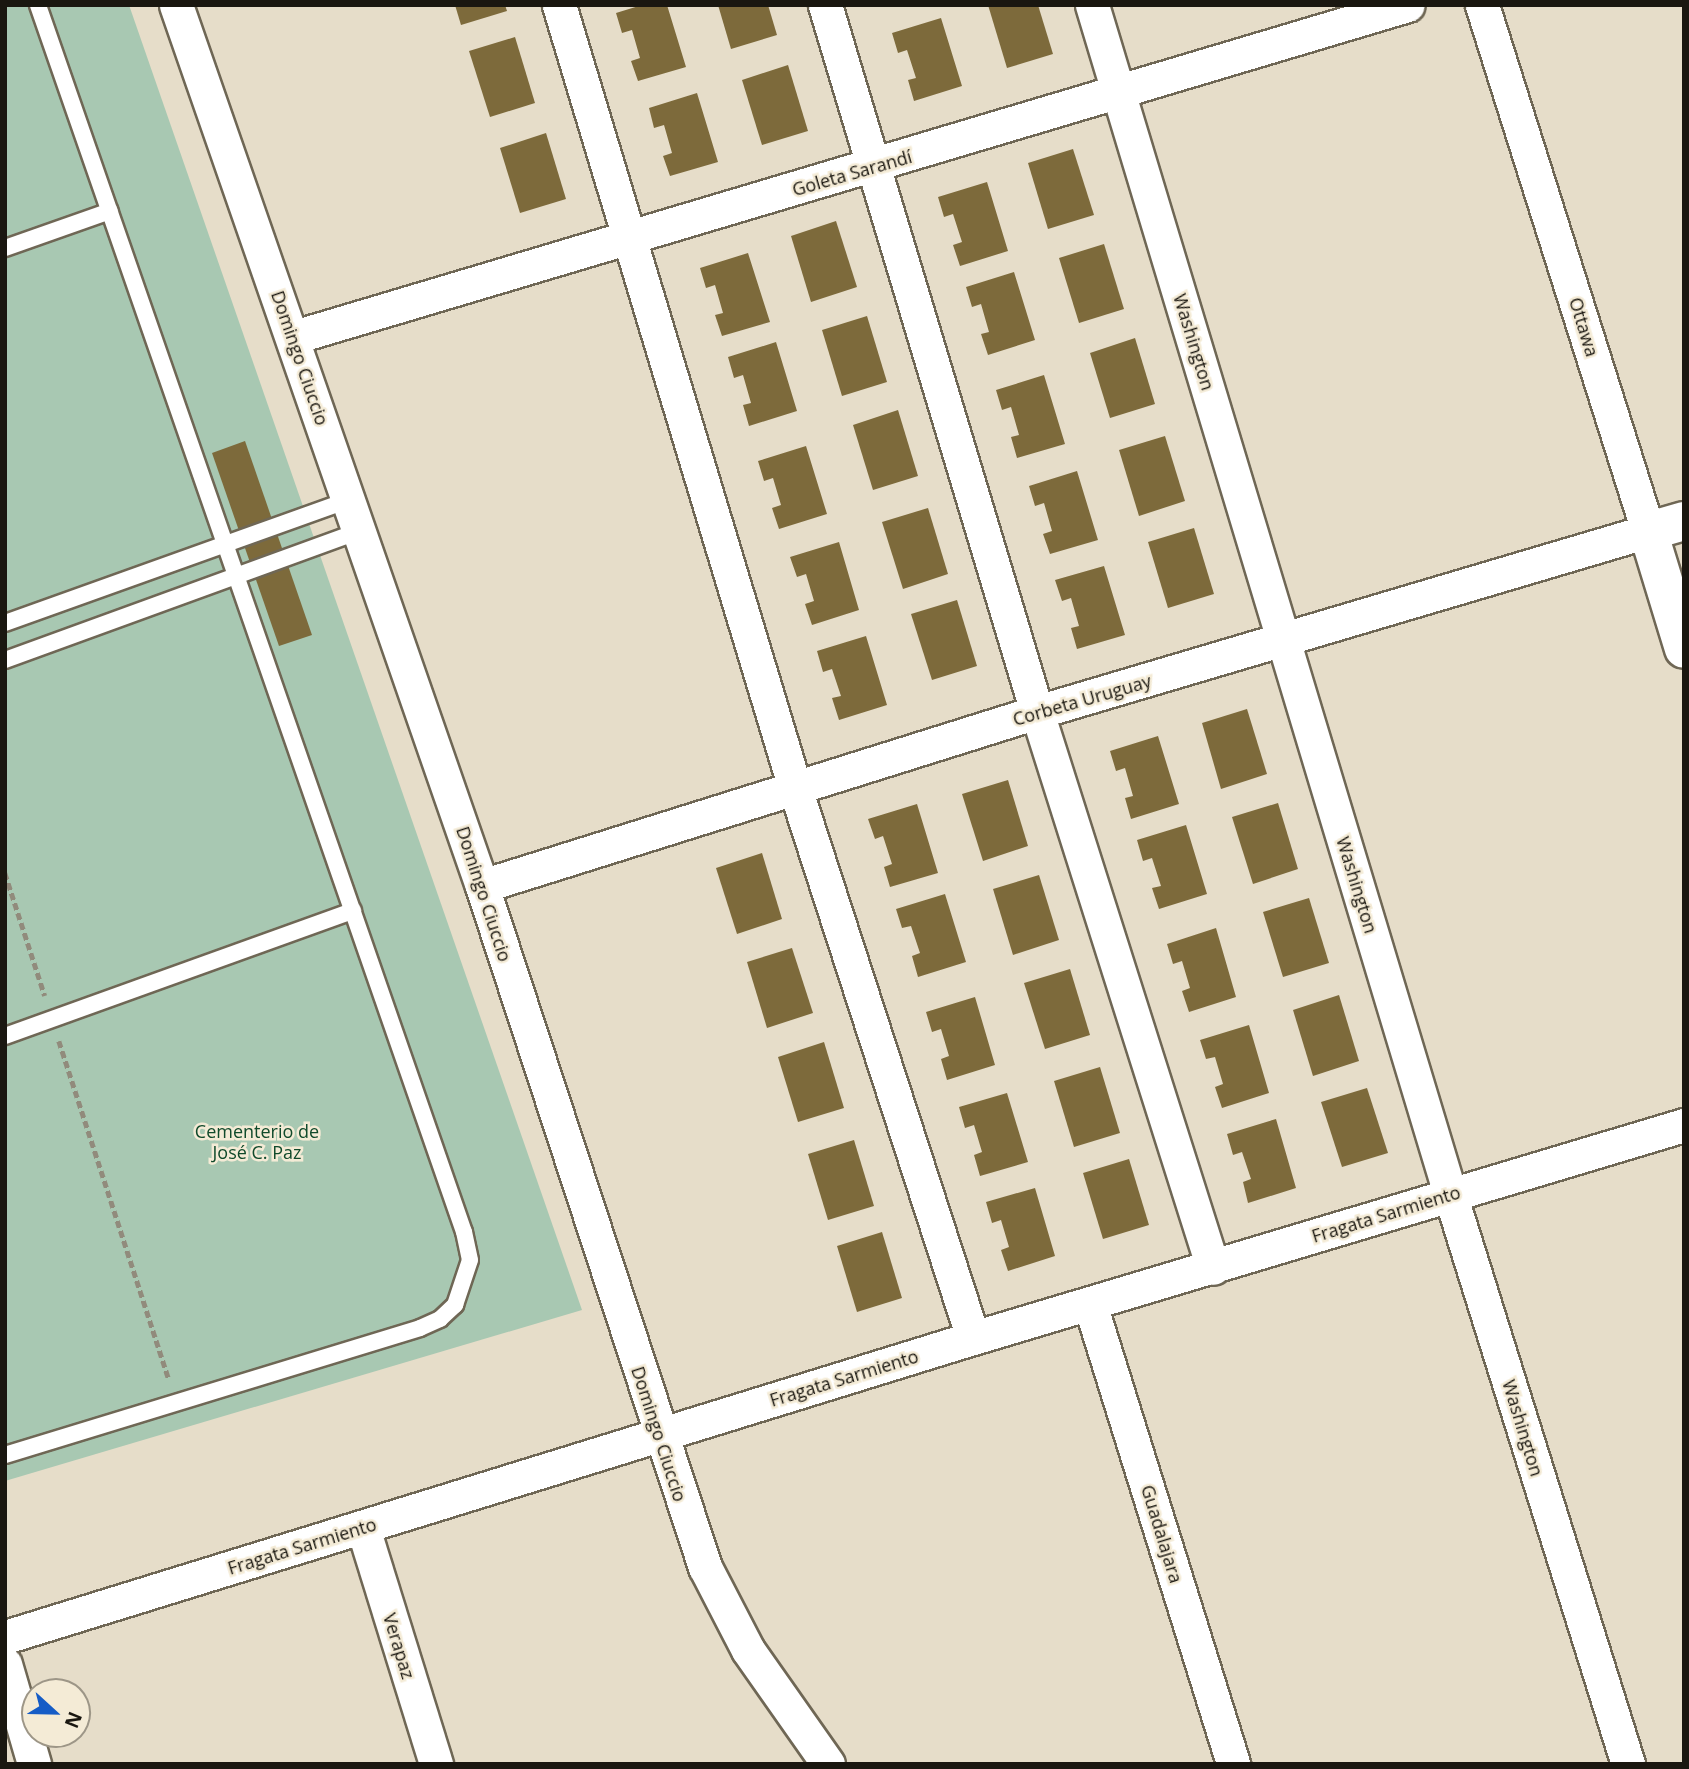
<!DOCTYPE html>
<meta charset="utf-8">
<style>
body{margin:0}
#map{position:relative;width:1689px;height:1769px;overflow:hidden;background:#e6ddc9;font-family:"Open Sans",sans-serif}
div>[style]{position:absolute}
.green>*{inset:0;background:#a8c8b2}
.building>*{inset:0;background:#7d6a3b}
.path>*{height:4.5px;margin-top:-2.25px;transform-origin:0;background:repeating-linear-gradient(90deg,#918b7c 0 7px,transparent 0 10.5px)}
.roads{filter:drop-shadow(2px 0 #6f6755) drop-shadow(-2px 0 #6f6755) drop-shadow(0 2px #6f6755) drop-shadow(0 -2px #6f6755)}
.lane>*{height:16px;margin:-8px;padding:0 8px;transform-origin:8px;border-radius:8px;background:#fff}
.street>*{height:33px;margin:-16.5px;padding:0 16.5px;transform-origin:16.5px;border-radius:16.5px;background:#fff}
.secondary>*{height:38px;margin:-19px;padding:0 19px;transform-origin:19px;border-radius:19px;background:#fff}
span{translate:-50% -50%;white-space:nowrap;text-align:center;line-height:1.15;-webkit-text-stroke:5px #f4ebd6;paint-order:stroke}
.street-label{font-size:18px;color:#1a1710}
.park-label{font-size:18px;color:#104a2b}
.frame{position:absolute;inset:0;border:7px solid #1a1710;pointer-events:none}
.north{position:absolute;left:21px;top:1678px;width:70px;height:70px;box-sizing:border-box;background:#f4ebd6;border:2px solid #9d9687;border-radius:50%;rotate:112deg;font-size:19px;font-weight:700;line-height:28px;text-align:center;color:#1a1710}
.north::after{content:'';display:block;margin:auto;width:24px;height:32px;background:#155cc6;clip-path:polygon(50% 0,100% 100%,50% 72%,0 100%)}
</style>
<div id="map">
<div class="green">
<div style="clip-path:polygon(5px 5px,129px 5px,582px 1310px,5px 1481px)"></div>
</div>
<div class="building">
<div style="clip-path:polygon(455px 5px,505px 5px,507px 11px,461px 25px)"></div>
<div style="clip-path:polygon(642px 5px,667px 5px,686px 67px,638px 81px,631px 61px,640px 58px,632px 30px,622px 33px,616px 13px)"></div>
<div style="clip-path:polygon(718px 5px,768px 5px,777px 35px,731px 49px)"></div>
<div style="clip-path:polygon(988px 5px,1038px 5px,1053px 54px,1007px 68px)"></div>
<div style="clip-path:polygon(941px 18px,962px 86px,914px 101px,908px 80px,916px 78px,907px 50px,898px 53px,892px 33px)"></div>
<div style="clip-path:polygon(515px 37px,535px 103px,490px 117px,469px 51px)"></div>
<div style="clip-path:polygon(788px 65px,808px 131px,762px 145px,742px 80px)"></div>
<div style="clip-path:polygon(697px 93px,718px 162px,670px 176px,663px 156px,672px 153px,664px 125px,654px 128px,649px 108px)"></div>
<div style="clip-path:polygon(546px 133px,566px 199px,520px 213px,500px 148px)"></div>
<div style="clip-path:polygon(1073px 149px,1094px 215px,1048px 229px,1028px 163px)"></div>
<div style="clip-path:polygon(987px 182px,1008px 251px,960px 266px,953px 245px,962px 242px,953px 214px,944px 217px,938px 197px)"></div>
<div style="clip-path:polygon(836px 221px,857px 287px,811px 302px,791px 236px)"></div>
<div style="clip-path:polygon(1104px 244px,1124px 309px,1079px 323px,1059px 258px)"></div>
<div style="clip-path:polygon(748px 253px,770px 322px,722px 336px,715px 315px,723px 313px,715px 285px,706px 288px,700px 268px)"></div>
<div style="clip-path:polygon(1014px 272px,1035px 340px,988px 355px,981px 334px,989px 332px,981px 304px,972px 307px,966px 287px)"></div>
<div style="clip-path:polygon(867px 316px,887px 382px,842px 396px,822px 330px)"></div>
<div style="clip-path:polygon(1135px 338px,1155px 404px,1110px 418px,1090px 353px)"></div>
<div style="clip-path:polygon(776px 342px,797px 411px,749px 426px,743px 405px,751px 403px,743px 375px,734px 378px,728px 357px)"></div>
<div style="clip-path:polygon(1044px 375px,1065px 444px,1017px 458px,1011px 437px,1019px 435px,1011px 407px,1002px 410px,996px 390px)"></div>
<div style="clip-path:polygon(898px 410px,918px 476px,873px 490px,853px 425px)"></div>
<div style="clip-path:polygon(1165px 436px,1185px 501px,1139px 516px,1119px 450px)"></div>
<div style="clip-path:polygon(245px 441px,312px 635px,279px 646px,212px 453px)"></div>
<div style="clip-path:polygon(806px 446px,827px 514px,779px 529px,772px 508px,781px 505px,773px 478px,764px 481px,758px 461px)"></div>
<div style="clip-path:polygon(1077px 471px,1098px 540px,1050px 554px,1043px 534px,1052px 531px,1044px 503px,1035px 506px,1029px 486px)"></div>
<div style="clip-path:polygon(928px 508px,948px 574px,903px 589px,882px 522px)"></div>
<div style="clip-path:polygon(1194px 528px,1214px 594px,1168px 608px,1148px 542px)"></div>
<div style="clip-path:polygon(839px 542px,859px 610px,812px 625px,805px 604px,814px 601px,806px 574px,797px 577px,790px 557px)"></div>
<div style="clip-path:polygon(1104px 566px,1125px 635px,1077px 649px,1071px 628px,1079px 626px,1071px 598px,1062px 601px,1055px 580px)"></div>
<div style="clip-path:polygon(957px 600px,977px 666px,932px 680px,911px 614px)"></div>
<div style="clip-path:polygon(866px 636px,887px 705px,839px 720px,832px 698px,841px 696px,832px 669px,823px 672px,817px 651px)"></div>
<div style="clip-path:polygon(1247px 709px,1267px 774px,1221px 789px,1202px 723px)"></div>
<div style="clip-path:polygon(1158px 736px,1179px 804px,1131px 819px,1125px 798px,1133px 796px,1125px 768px,1116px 771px,1110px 751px)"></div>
<div style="clip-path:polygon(1008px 780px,1028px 846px,983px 861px,962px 794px)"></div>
<div style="clip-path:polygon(1278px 803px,1298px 869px,1253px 884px,1232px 817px)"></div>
<div style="clip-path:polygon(917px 804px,938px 873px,890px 887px,884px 867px,892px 864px,883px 836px,875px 839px,868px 819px)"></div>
<div style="clip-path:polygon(1186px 825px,1207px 894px,1159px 909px,1152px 888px,1161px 886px,1152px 858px,1143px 861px,1137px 840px)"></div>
<div style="clip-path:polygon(762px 853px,782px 919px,737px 934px,716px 868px)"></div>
<div style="clip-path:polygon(1039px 875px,1059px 940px,1013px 955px,993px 889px)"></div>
<div style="clip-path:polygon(945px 894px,966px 962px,918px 977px,912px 956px,920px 953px,911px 926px,902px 928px,896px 909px)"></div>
<div style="clip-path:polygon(1309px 898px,1329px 963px,1283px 977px,1263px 912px)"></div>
<div style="clip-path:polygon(1216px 928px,1236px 997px,1189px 1012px,1182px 991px,1190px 988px,1182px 961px,1173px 964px,1167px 944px)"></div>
<div style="clip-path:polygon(792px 948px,813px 1013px,767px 1028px,747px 962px)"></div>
<div style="clip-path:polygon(1070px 969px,1090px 1035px,1045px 1049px,1024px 983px)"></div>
<div style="clip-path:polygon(1339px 995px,1359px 1061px,1313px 1076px,1293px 1010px)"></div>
<div style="clip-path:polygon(975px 997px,995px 1065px,947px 1080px,941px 1059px,949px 1056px,941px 1029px,932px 1032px,926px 1012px)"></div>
<div style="clip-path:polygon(1249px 1025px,1269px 1093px,1222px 1108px,1215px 1087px,1223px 1084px,1215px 1057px,1206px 1059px,1200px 1040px)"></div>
<div style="clip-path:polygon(824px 1042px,844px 1108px,798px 1122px,778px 1057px)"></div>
<div style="clip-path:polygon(1100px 1067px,1120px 1133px,1074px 1147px,1054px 1081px)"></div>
<div style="clip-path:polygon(1367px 1088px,1388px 1153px,1342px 1167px,1321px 1102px)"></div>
<div style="clip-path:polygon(1007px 1093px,1028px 1162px,980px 1176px,974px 1155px,982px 1152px,974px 1125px,965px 1128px,959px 1107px)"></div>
<div style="clip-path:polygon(1276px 1119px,1296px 1188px,1248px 1203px,1243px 1182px,1251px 1179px,1242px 1152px,1233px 1155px,1227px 1134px)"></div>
<div style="clip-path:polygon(854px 1140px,874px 1206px,828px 1220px,808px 1154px)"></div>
<div style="clip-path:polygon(1129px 1159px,1149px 1225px,1103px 1239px,1083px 1173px)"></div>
<div style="clip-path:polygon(1035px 1188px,1055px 1256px,1008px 1271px,1001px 1250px,1009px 1247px,1001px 1220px,992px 1223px,986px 1202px)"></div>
<div style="clip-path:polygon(882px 1232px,902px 1298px,857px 1312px,837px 1246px)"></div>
</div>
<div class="path">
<div style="left:5px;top:873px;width:129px;rotate:72deg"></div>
<div style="left:59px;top:1041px;width:355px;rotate:72deg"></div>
</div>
<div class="roads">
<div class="lane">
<div style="left:5px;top:248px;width:111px;rotate:-19.4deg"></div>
<div style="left:5px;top:623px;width:365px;rotate:-19.7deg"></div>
<div style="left:5px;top:660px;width:378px;rotate:-20deg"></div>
<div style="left:5px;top:1036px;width:370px;rotate:-19.8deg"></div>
<div style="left:5px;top:1455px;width:434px;rotate:-17deg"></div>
<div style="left:420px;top:1328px;width:22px;rotate:-24deg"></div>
<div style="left:440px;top:1319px;width:21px;rotate:-43deg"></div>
<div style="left:455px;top:1305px;width:47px;rotate:-71.6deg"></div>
<div style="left:470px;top:1260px;width:29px;rotate:-102deg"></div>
<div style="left:464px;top:1232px;width:1299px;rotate:-109.15deg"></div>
</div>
<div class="street">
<div style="left:176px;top:5px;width:933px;rotate:70.85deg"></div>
<div style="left:482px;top:886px;width:717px;rotate:71.87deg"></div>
<div style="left:705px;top:1567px;width:93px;rotate:62.6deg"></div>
<div style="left:748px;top:1650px;width:139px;rotate:54.9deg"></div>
<div style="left:559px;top:5px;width:818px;rotate:73.23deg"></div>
<div style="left:795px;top:788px;width:578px;rotate:72.07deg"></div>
<div style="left:825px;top:5px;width:738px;rotate:73.31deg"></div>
<div style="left:1037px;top:712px;width:583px;rotate:72.43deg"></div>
<div style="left:1092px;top:5px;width:1242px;rotate:73.24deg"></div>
<div style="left:1450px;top:1194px;width:597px;rotate:72.66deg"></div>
<div style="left:294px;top:337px;width:1162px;rotate:-16.6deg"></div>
<div style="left:482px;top:886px;width:582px;rotate:-17.41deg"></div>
<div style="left:1037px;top:712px;width:637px;rotate:-16.5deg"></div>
<div style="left:1648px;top:531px;width:552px;rotate:-107.52deg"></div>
<div style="left:1090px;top:1304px;width:482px;rotate:72.7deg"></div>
<div style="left:363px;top:1528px;width:247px;rotate:72.8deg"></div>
<div style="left:5px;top:1637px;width:1013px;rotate:-17.17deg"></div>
<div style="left:973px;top:1338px;width:742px;rotate:-16.68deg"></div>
<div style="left:5px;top:1664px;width:104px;rotate:73.8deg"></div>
</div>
<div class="secondary">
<div style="left:1684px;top:521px;width:37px;rotate:164deg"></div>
<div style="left:1648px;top:531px;width:123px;rotate:73deg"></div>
</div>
</div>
<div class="street-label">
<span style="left:852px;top:173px;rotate:-16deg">Goleta Sarandí</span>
<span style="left:1584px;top:327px;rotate:73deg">Ottawa</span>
<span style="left:1194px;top:342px;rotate:73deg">Washington</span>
<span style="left:300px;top:358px;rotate:71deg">Domingo Ciuccio</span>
<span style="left:1082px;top:700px;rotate:-16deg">Corbeta Uruguay</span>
<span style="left:1357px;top:885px;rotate:73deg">Washington</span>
<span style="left:484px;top:894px;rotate:72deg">Domingo Ciuccio</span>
<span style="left:1386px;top:1214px;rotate:-17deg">Fragata Sarmiento</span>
<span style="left:844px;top:1378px;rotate:-17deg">Fragata Sarmiento</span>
<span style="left:1523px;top:1428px;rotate:73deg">Washington</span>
<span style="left:659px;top:1434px;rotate:72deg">Domingo Ciuccio</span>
<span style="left:1162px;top:1534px;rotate:73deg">Guadalajara</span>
<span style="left:302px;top:1546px;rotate:-17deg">Fragata Sarmiento</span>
<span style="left:399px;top:1646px;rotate:73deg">Verapaz</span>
</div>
<div class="park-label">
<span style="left:257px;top:1142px">Cementerio de<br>José C. Paz</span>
</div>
<div class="frame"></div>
<div class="north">N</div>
</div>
